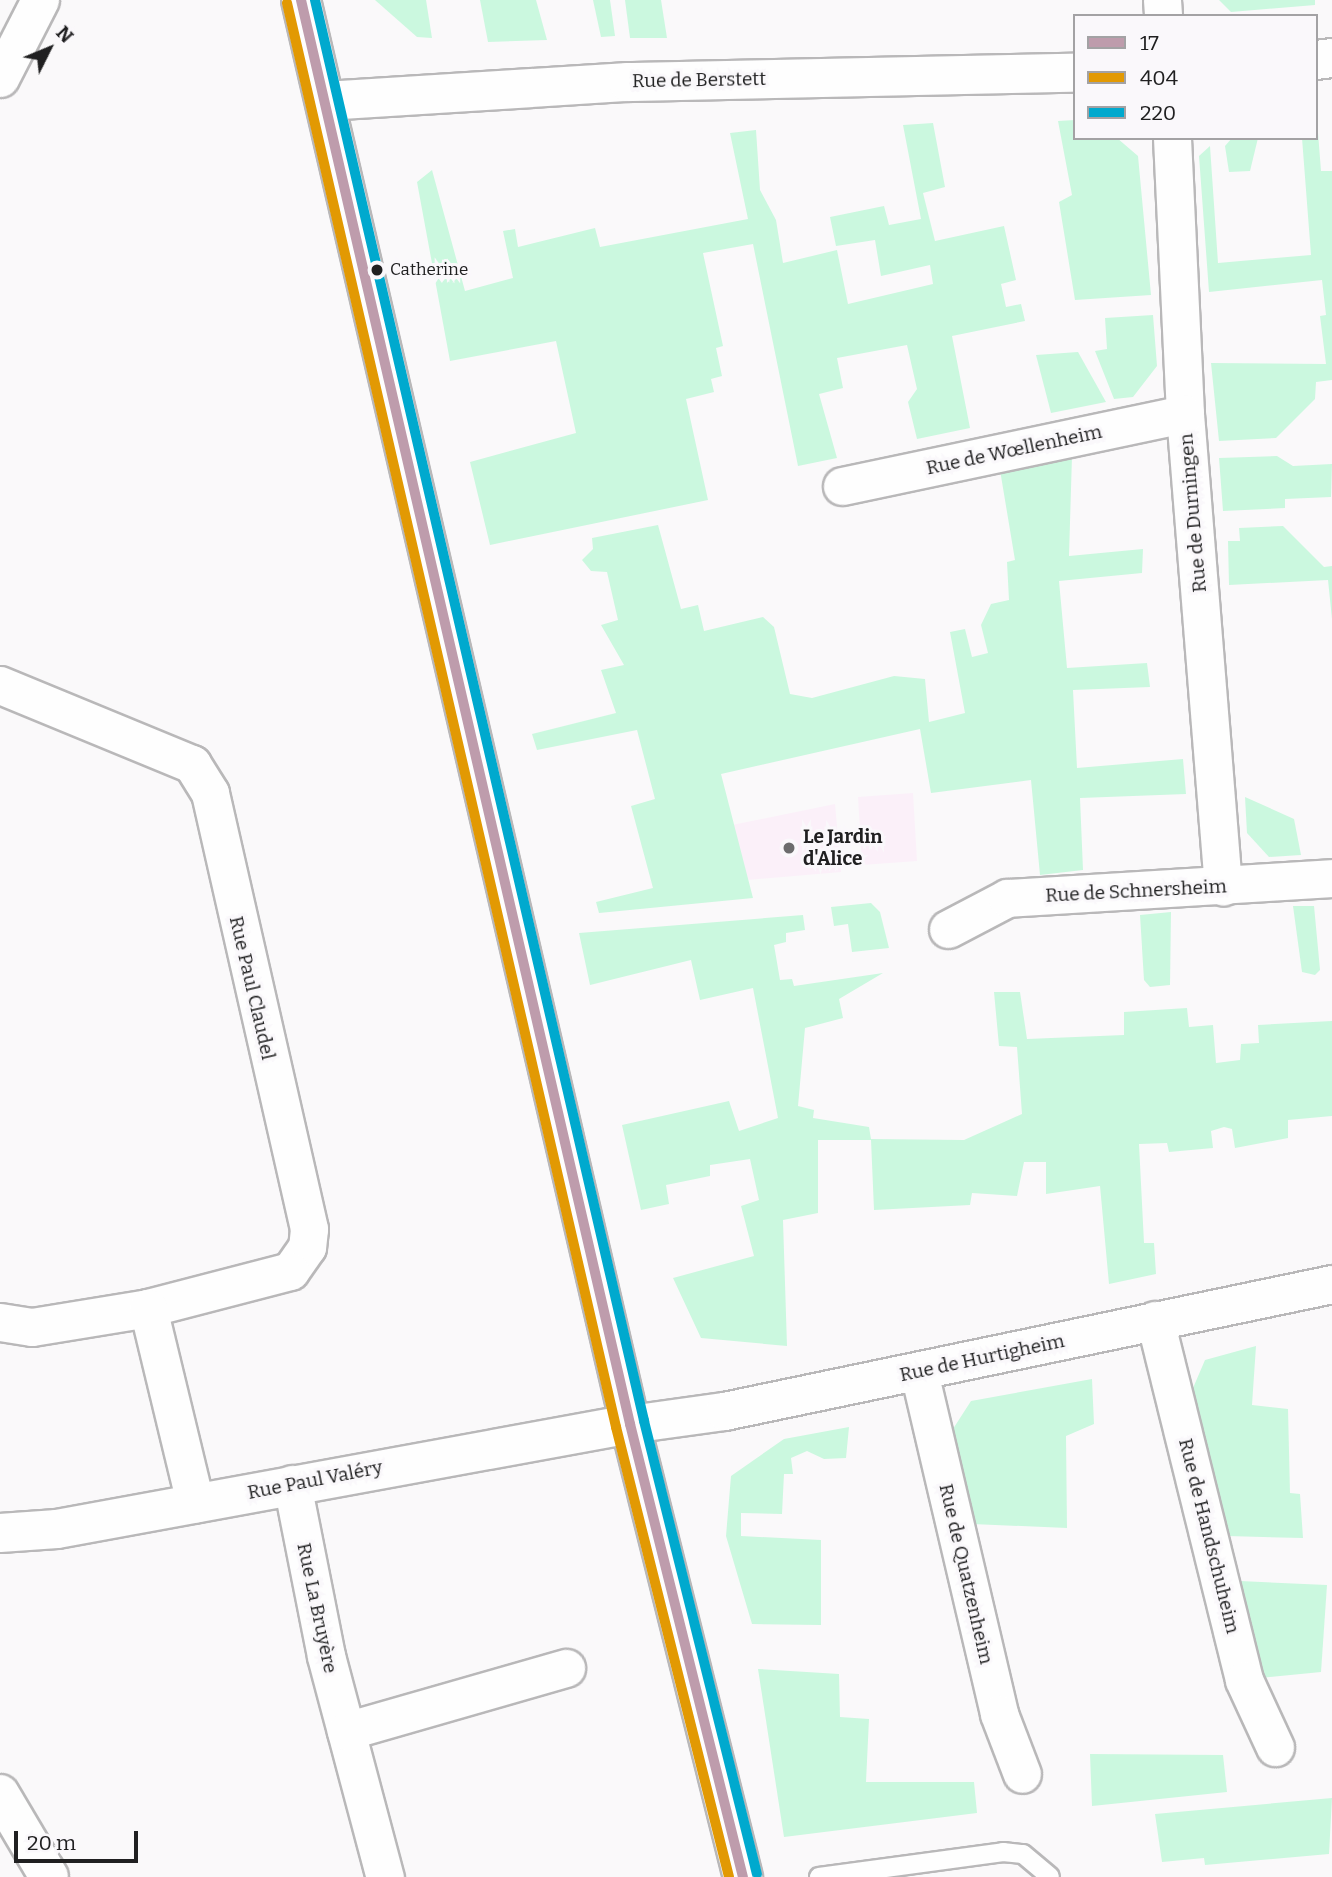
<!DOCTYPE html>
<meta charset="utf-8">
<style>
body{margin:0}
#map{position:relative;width:1332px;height:1877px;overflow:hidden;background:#faf9fa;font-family:Bitter,serif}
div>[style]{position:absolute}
.education>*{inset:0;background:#fbf0f9}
.green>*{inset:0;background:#cbf8df}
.roads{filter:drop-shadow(2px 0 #b9b8b9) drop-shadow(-2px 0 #b9b8b9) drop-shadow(0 2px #b9b8b9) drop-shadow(0 -2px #b9b8b9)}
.lane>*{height:18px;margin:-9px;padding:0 9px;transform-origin:9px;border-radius:9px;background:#fefefe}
.street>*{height:37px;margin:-18.5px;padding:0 18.5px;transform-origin:18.5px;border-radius:18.5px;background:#fefefe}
.secondary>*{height:38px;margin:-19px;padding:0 19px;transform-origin:19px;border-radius:19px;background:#fefefe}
.bus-1>*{height:10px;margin:-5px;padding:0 5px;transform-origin:5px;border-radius:5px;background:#be9cac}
.bus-2>*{height:10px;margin:-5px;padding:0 5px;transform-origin:5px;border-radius:5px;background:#e29903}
.bus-3>*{height:10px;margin:-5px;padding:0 5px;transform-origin:5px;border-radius:5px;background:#00a9ce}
.dots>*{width:19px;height:19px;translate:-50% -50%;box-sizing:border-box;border:4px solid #faf8fb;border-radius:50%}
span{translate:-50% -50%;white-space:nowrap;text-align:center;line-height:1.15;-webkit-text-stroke:6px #faf8fb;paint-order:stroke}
.bus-label{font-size:17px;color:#202021}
.left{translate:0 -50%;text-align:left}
.street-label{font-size:19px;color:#202021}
.poi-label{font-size:19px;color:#202021;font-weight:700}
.legend{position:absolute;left:1073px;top:14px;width:245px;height:126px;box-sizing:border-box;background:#faf8fb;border:2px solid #a3a2a4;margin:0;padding:9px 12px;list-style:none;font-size:21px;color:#202021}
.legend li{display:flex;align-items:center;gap:14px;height:35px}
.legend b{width:35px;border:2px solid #a3a2a4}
.north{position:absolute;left:14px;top:14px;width:70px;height:70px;-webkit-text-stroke:5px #faf8fb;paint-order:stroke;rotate:47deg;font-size:19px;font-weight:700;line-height:28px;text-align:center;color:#202021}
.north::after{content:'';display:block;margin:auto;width:24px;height:32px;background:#202021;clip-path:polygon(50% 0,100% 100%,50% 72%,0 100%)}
.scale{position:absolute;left:14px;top:1831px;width:124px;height:32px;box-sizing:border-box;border:4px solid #202021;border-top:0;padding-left:9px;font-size:21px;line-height:24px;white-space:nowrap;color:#202021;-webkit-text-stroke:5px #faf8fb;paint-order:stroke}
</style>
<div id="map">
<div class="education">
<div style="clip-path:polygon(913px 793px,917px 861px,862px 865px,858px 797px)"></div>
<div style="clip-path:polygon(835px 804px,841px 872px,747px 880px,732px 825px)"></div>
</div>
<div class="green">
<div style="clip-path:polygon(375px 0,426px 0,432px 38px,417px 37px)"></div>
<div style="clip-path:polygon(480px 0,536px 0,547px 40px,488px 42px)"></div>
<div style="clip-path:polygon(593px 0,610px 0,615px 36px,601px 37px)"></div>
<div style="clip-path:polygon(625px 0,661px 0,667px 38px,630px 38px)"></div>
<div style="clip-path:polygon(1219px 0,1315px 0,1315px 5px,1231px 12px)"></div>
<div style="clip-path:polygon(1316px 107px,1321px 171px,1332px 171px,1332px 380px,1316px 382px,1315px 399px,1276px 438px,1219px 441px,1211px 363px,1326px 364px,1320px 316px,1326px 315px,1322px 280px,1209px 292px,1199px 156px,1210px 146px,1218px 263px,1311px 255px,1302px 138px,1316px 138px)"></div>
<div style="clip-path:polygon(1075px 120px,1075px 138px,1117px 138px,1138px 156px,1151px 295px,1075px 300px,1059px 202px,1072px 195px,1058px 121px)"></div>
<div style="clip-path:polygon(933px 123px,945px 187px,923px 193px,935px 241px,1004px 226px,1016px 280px,1001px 284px,1006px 307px,1021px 304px,1025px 321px,952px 336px,970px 428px,917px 439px,908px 402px,917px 389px,907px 345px,837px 358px,843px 388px,819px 394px,837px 458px,798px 466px,753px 244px,703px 253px,723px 346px,716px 348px,722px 376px,711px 379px,714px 392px,686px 399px,708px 500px,490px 545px,470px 462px,576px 433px,556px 341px,450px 361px,417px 182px,432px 170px,465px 291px,513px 278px,503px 231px,515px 229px,518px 247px,595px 228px,600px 247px,748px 219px,730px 133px,756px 130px,760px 190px,776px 220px,783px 263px,837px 250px,848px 304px,933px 284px,930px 265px,881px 276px,875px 240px,836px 246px,830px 217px,884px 206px,889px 225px,921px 219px,903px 125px)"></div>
<div style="clip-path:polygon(1232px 138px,1258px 138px,1250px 171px,1229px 172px,1225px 146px)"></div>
<div style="clip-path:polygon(1153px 315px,1157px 366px,1133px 397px,1114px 399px,1095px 351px,1107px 349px,1105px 318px)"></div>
<div style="clip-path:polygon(1078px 352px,1106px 402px,1051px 413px,1036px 355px)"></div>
<div style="clip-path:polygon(1072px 456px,1069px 556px,1143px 549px,1142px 573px,1059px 581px,1067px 668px,1147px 663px,1150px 687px,1073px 690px,1077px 768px,1183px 759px,1186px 794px,1080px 798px,1083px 870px,1040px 875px,1031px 780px,931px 793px,920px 729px,721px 774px,753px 898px,599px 913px,596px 902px,653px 888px,631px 806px,655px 799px,637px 730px,537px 750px,532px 734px,616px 713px,601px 670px,624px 665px,601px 625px,618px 620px,607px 572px,591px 571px,582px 560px,593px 549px,592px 538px,658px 525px,681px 609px,698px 605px,704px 631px,763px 617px,774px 627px,790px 694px,812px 698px,894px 676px,925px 679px,929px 722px,965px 713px,950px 632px,965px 629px,972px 657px,988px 653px,981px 625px,991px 604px,1009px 600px,1007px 562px,1015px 560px,1000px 470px)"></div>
<div style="clip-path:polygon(1277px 456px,1293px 466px,1332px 464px,1331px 497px,1285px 499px,1285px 508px,1223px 511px,1219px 458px)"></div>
<div style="clip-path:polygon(1283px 526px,1324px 567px,1332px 566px,1332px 619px,1328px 580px,1229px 585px,1228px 541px,1240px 541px,1239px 528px)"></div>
<div style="clip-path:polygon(1245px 797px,1294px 819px,1301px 855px,1269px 857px,1247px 833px)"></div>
<div style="clip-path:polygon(871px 903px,880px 912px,889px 948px,852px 952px,848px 924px,834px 926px,831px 907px)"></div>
<div style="clip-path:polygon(1293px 906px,1314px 906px,1320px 970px,1315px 975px,1302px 972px)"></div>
<div style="clip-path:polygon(1171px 912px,1170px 985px,1150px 987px,1144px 980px,1140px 915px)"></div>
<div style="clip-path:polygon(803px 915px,805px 930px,786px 933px,786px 942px,774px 945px,780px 980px,792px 979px,794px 986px,883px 973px,839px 999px,843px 1018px,805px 1028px,798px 1106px,814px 1110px,813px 1118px,869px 1127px,871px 1139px,964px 1140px,1022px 1114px,1017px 1047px,999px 1046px,994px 992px,1020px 992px,1027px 1039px,1124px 1035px,1124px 1012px,1187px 1008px,1189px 1027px,1213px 1025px,1216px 1063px,1240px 1060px,1241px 1044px,1259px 1043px,1258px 1025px,1332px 1021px,1332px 1116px,1288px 1120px,1288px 1138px,1235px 1148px,1232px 1129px,1224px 1127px,1211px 1131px,1213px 1148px,1169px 1152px,1167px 1143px,1139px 1144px,1144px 1243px,1154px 1243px,1156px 1274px,1109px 1284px,1100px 1186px,1046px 1194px,1046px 1162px,1024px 1162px,1017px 1196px,972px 1193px,970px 1205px,874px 1210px,871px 1140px,818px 1140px,818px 1213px,783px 1220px,787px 1346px,701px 1338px,673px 1278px,754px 1256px,741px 1206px,759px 1200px,750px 1159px,710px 1165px,710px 1176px,666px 1185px,669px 1204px,641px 1210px,622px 1125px,729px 1101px,739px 1131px,778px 1118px,753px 988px,700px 1000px,691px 960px,590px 985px,579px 933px)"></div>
<div style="clip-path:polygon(1256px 1346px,1252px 1405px,1288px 1409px,1290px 1493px,1300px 1494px,1303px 1538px,1227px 1536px,1193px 1388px,1205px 1360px)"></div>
<div style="clip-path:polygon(1092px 1379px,1094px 1424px,1066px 1436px,1067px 1528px,972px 1524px,951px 1432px,971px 1401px)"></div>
<div style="clip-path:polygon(849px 1427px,846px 1458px,824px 1459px,807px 1451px,791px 1458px,793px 1474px,784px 1474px,782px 1514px,741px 1513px,741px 1536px,821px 1540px,821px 1625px,752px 1624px,726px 1536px,731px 1476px,784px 1439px)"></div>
<div style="clip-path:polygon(1240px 1581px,1327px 1585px,1321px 1672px,1260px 1678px)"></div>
<div style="clip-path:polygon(758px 1669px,839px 1674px,840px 1717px,869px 1719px,866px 1782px,974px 1782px,977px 1813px,784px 1837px)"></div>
<div style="clip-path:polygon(1090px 1754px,1223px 1755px,1227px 1792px,1092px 1806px)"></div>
<div style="clip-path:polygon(1332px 1798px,1329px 1854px,1205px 1865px,1204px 1858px,1162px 1862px,1155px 1814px)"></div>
</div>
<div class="roads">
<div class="lane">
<div style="left:819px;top:1877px;width:186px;rotate:-7.7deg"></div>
<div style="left:1003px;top:1852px;width:20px;rotate:6deg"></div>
<div style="left:1023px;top:1854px;width:35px;rotate:40deg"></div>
</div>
<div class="street">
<div style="left:1162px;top:0;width:16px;rotate:86deg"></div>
<div style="left:0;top:78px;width:88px;rotate:-62.9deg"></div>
<div style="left:1172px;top:138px;width:276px;rotate:87.3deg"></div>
<div style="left:1185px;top:414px;width:474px;rotate:85.4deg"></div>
<div style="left:842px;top:486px;width:350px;rotate:-11.9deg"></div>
<div style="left:0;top:685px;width:208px;rotate:22.4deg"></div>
<div style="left:192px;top:764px;width:34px;rotate:58deg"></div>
<div style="left:210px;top:793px;width:447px;rotate:77.2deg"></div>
<div style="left:309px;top:1229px;width:18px;rotate:96deg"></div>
<div style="left:307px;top:1247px;width:29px;rotate:125deg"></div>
<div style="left:290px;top:1271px;width:147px;rotate:165.4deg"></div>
<div style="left:948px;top:929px;width:67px;rotate:-27.7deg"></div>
<div style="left:1007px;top:898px;width:326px;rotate:-3.5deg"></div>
<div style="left:1155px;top:1320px;width:371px;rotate:76.1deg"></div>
<div style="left:1244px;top:1680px;width:74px;rotate:65.2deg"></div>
<div style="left:0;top:1322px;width:32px;rotate:9deg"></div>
<div style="left:32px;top:1327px;width:118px;rotate:-9.3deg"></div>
<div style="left:148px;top:1308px;width:201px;rotate:76.4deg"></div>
<div style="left:919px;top:1372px;width:351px;rotate:76.8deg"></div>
<div style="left:999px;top:1714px;width:64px;rotate:69deg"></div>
<div style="left:630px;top:1424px;width:95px;rotate:-7.9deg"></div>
<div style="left:724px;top:1411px;width:621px;rotate:-11.8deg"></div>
<div style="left:292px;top:1484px;width:175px;rotate:78.8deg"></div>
<div style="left:326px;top:1656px;width:229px;rotate:75.1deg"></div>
<div style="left:346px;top:1731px;width:229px;rotate:-16deg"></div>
</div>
<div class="secondary">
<div style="left:301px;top:0;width:1462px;rotate:76.99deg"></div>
<div style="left:630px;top:1424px;width:467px;rotate:76deg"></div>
<div style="left:1316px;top:60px;width:16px;rotate:-7deg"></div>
<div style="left:325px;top:101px;width:304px;rotate:-3.6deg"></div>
<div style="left:628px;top:82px;width:447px;rotate:-1.2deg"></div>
<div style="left:0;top:1533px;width:57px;rotate:-4deg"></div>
<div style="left:57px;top:1529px;width:583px;rotate:-10.38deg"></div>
<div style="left:0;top:1794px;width:96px;rotate:59.4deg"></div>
</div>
</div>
<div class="bus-1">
<div style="left:301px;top:0;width:1462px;rotate:76.99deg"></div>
<div style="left:630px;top:1424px;width:467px;rotate:76deg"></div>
</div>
<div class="bus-2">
<div style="left:287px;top:3px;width:1462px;rotate:76.99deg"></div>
<div style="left:616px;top:1427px;width:464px;rotate:75.9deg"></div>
</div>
<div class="bus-3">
<div style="left:315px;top:0;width:1459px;rotate:76.96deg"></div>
<div style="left:644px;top:1421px;width:467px;rotate:76deg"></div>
</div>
<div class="dots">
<div style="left:377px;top:270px;background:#202021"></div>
<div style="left:789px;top:848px;background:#6c6c6d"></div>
</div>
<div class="bus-label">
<span class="left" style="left:390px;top:270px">Catherine</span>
</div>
<div class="street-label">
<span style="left:699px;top:80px;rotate:-1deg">Rue de Berstett</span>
<span style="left:1014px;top:450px;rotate:-12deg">Rue de Wœllenheim</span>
<span style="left:1193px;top:513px;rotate:-95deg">Rue de Durningen</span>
<span style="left:1136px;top:891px;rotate:-3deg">Rue de Schnersheim</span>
<span style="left:252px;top:988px;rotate:77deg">Rue Paul Claudel</span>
<span style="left:982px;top:1358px;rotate:-12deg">Rue de Hurtigheim</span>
<span style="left:315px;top:1480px;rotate:-11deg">Rue Paul Valéry</span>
<span style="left:1209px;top:1536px;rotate:76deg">Rue de Handschuheim</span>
<span style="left:966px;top:1574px;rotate:77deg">Rue de Quatzenheim</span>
<span style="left:317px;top:1608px;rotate:78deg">Rue La Bruyère</span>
</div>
<div class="poi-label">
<span class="left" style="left:803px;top:848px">Le Jardin<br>d'Alice</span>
</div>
<ul class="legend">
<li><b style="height:9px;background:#be9cac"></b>17</li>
<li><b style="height:9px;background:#e29903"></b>404</li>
<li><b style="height:9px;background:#00a9ce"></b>220</li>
</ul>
<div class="north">N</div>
<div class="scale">20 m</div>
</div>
